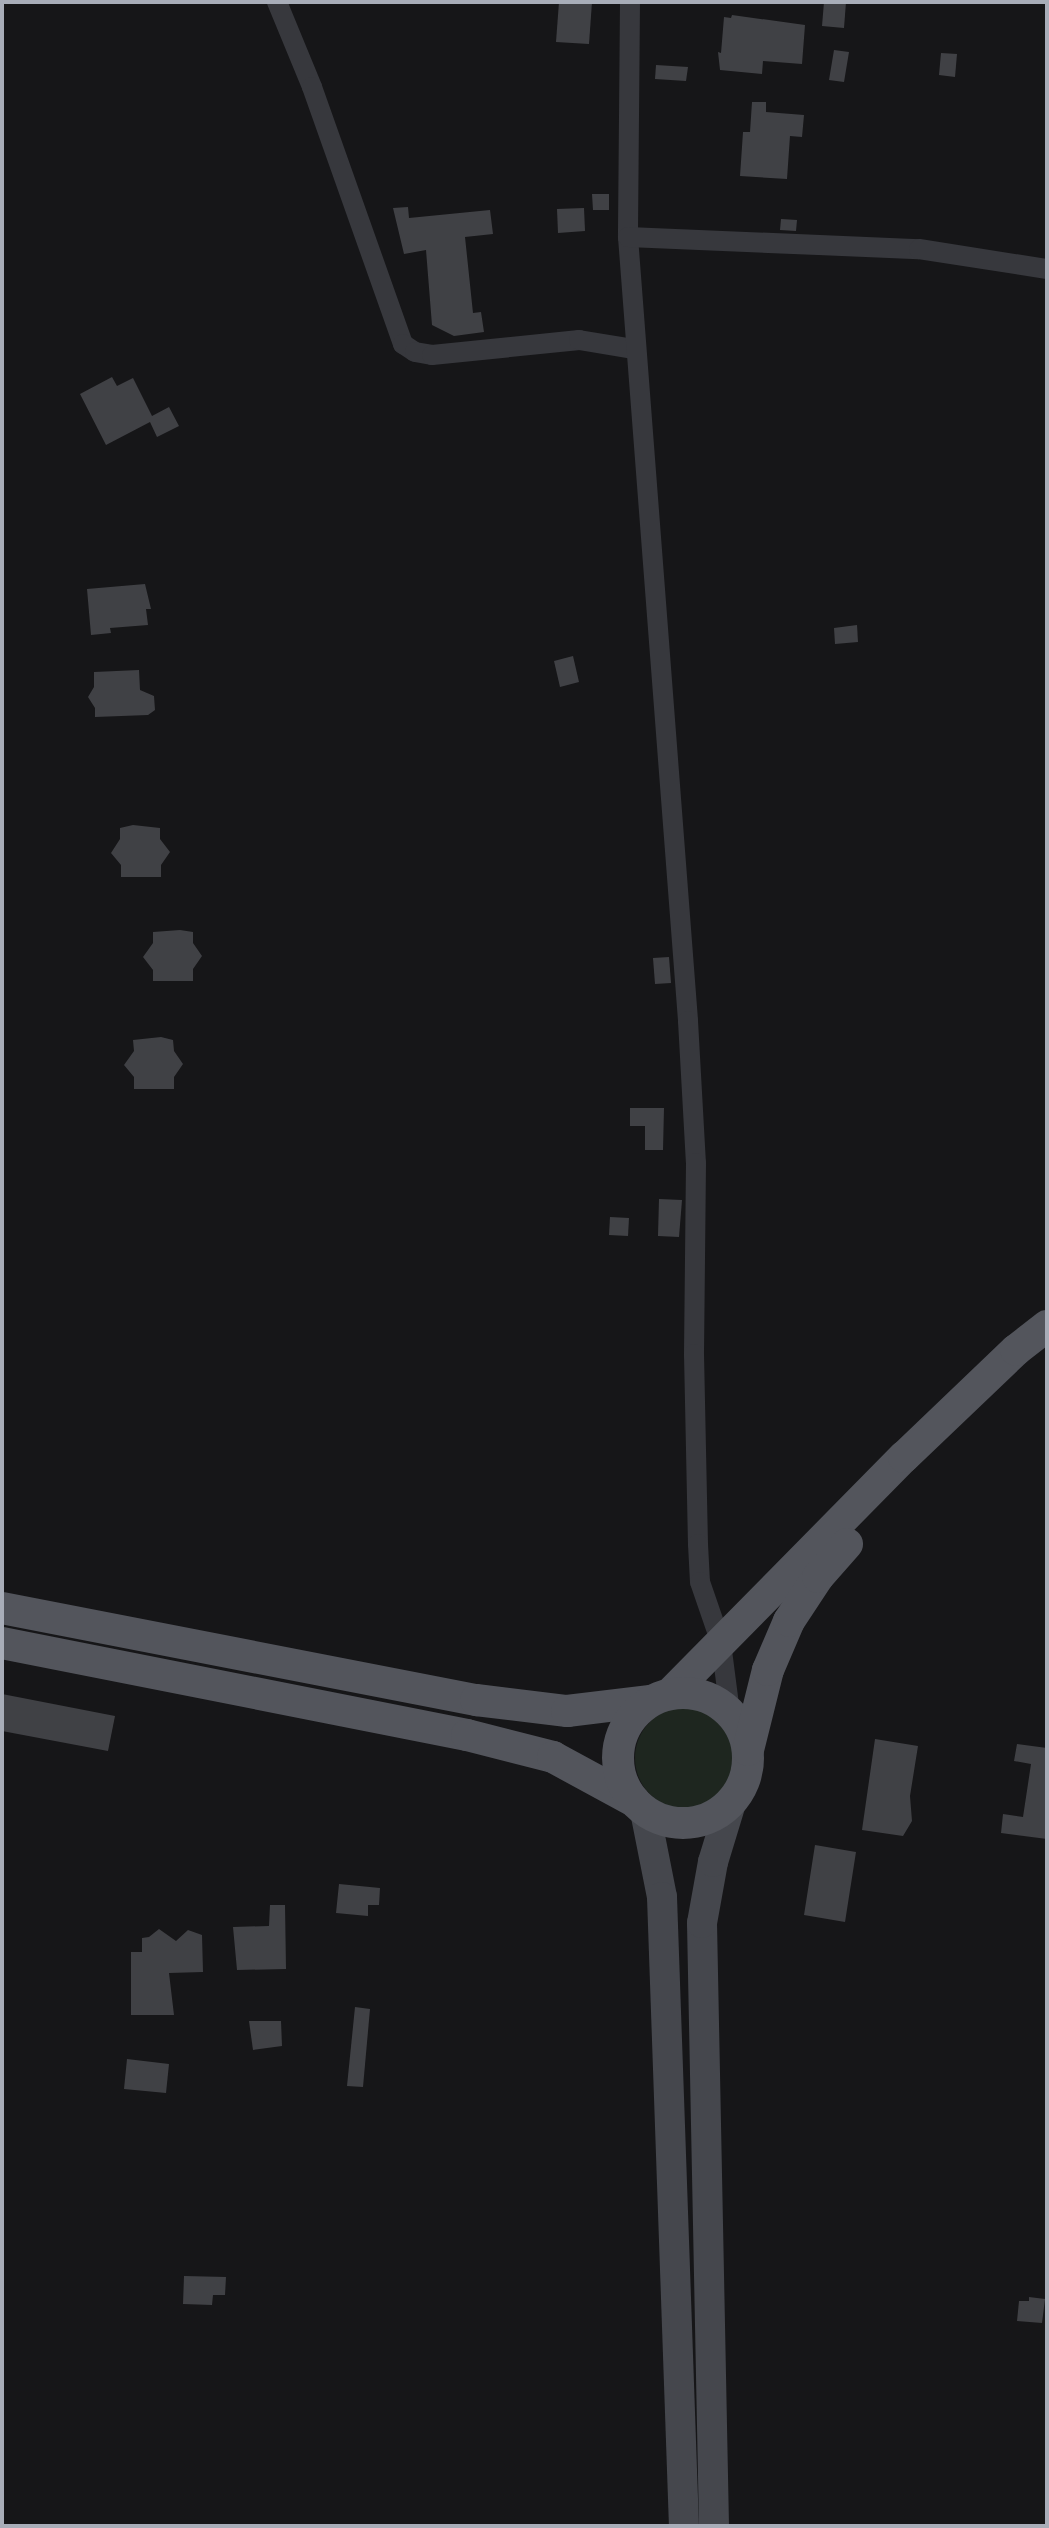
<!DOCTYPE html>
<style>
body{margin:0}
#map{position:relative;width:1049px;height:2528px;overflow:hidden;background:#161618;font-family:"Fira Sans",sans-serif}
div>[style]{position:absolute}
.green>*{inset:0;background:#1e261f}
.round{border-radius:50%}
.building>*{inset:0;background:#404145}
.minor>*{height:20px;margin:-10px;padding:0 10px;transform-origin:10px;border-radius:10px;background:#37383d}
.secondary>*{height:30px;margin:-15px;padding:0 15px;transform-origin:15px;border-radius:15px;background:#45474d}
.primary>*{height:32px;margin:-16px;padding:0 16px;transform-origin:16px;border-radius:16px;background:#53555c}
.primary>.ring{margin:-16px;padding:0;box-sizing:content-box;background:none;border:32px solid #53555c;border-radius:50%}
span{translate:-50% -50%;white-space:nowrap;text-align:center;line-height:1.15;-webkit-text-stroke:6px #111113;paint-order:stroke}
.frame{position:absolute;inset:0;border:4px solid #a8adb8;pointer-events:none}
</style>
<div id="map">
<div class="green">
<div class="round" style="left:635px;top:1707px;width:102px;height:102px"></div>
</div>
<div class="building">
<div style="clip-path:polygon(559px 2px,592px 2px,589px 44px,556px 42px)"></div>
<div style="clip-path:polygon(824px 2px,846px 2px,844px 28px,822px 26px)"></div>
<div style="clip-path:polygon(732px 15px,805px 25px,802px 64px,763px 61px,762px 74px,720px 70px,718px 52px,721px 53px,724px 17px,731px 18px)"></div>
<div style="clip-path:polygon(834px 50px,849px 52px,844px 82px,829px 80px)"></div>
<div style="clip-path:polygon(941px 53px,957px 54px,955px 77px,939px 75px)"></div>
<div style="clip-path:polygon(656px 65px,688px 67px,686px 81px,655px 79px)"></div>
<div style="clip-path:polygon(752px 102px,766px 102px,766px 112px,804px 115px,802px 137px,790px 136px,787px 179px,740px 176px,743px 132px,750px 132px)"></div>
<div style="clip-path:polygon(592px 194px,609px 194px,609px 210px,593px 210px)"></div>
<div style="clip-path:polygon(408px 207px,409px 218px,490px 210px,493px 234px,465px 237px,473px 313px,481px 312px,484px 332px,454px 336px,432px 325px,426px 250px,404px 254px,393px 208px)"></div>
<div style="clip-path:polygon(584px 208px,585px 231px,558px 233px,557px 209px)"></div>
<div style="clip-path:polygon(781px 219px,797px 220px,796px 231px,780px 230px)"></div>
<div style="clip-path:polygon(112px 377px,117px 386px,133px 378px,152px 416px,169px 407px,179px 426px,157px 437px,150px 422px,106px 445px,80px 394px)"></div>
<div style="clip-path:polygon(145px 584px,151px 609px,146px 609px,148px 625px,110px 628px,111px 633px,91px 635px,87px 589px)"></div>
<div style="clip-path:polygon(857px 625px,858px 642px,835px 644px,834px 628px)"></div>
<div style="clip-path:polygon(573px 656px,579px 682px,560px 687px,554px 661px)"></div>
<div style="clip-path:polygon(139px 670px,140px 690px,154px 696px,155px 710px,148px 715px,95px 717px,95px 708px,88px 697px,94px 687px,94px 672px)"></div>
<div style="clip-path:polygon(133px 825px,160px 828px,160px 839px,170px 852px,161px 865px,161px 877px,121px 877px,121px 865px,111px 853px,120px 839px,120px 828px)"></div>
<div style="clip-path:polygon(180px 930px,193px 932px,193px 943px,202px 956px,193px 969px,193px 981px,153px 981px,153px 970px,143px 957px,153px 943px,153px 932px)"></div>
<div style="clip-path:polygon(669px 957px,671px 983px,655px 984px,653px 958px)"></div>
<div style="clip-path:polygon(161px 1037px,173px 1040px,174px 1051px,183px 1064px,174px 1077px,174px 1089px,134px 1089px,134px 1077px,124px 1065px,134px 1051px,133px 1040px)"></div>
<div style="clip-path:polygon(630px 1108px,664px 1108px,663px 1150px,645px 1150px,645px 1126px,630px 1126px)"></div>
<div style="clip-path:polygon(659px 1199px,682px 1200px,679px 1237px,658px 1236px)"></div>
<div style="clip-path:polygon(610px 1217px,629px 1218px,628px 1236px,609px 1235px)"></div>
<div style="clip-path:polygon(2px 1694px,115px 1716px,108px 1751px,2px 1731px)"></div>
<div style="clip-path:polygon(875px 1739px,918px 1746px,910px 1796px,912px 1821px,903px 1836px,862px 1830px)"></div>
<div style="clip-path:polygon(1017px 1744px,1047px 1748px,1047px 1839px,1001px 1833px,1003px 1814px,1023px 1817px,1031px 1764px,1014px 1761px)"></div>
<div style="clip-path:polygon(815px 1845px,856px 1852px,845px 1922px,804px 1915px)"></div>
<div style="clip-path:polygon(339px 1884px,380px 1888px,379px 1905px,368px 1905px,368px 1916px,336px 1913px)"></div>
<div style="clip-path:polygon(270px 1905px,285px 1905px,286px 1969px,237px 1970px,233px 1927px,269px 1926px)"></div>
<div style="clip-path:polygon(159px 1929px,176px 1941px,188px 1930px,202px 1935px,203px 1972px,169px 1973px,174px 2015px,131px 2015px,131px 1952px,142px 1952px,142px 1938px,149px 1937px)"></div>
<div style="clip-path:polygon(355px 2007px,370px 2009px,363px 2087px,347px 2086px)"></div>
<div style="clip-path:polygon(249px 2021px,281px 2021px,282px 2046px,253px 2050px)"></div>
<div style="clip-path:polygon(127px 2059px,169px 2064px,166px 2093px,124px 2089px)"></div>
<div style="clip-path:polygon(184px 2276px,226px 2277px,225px 2295px,213px 2295px,212px 2305px,183px 2304px)"></div>
<div style="clip-path:polygon(1029px 2297px,1045px 2299px,1042px 2323px,1017px 2321px,1019px 2301px,1029px 2301px)"></div>
</div>
<div class="minor">
<div style="left:277px;top:2px;width:92px;rotate:67.6deg"></div>
<div style="left:312px;top:87px;width:273px;rotate:70.5deg"></div>
<div style="left:403px;top:344px;width:14px;rotate:34deg"></div>
<div style="left:415px;top:352px;width:17px;rotate:10deg"></div>
<div style="left:432px;top:355px;width:148px;rotate:-5.8deg"></div>
<div style="left:579px;top:340px;width:56px;rotate:9.3deg"></div>
<div style="left:630px;top:2px;width:235px;rotate:90.5deg"></div>
<div style="left:628px;top:237px;width:786px;rotate:85.62deg"></div>
<div style="left:688px;top:1021px;width:142px;rotate:86.8deg"></div>
<div style="left:696px;top:1163px;width:191px;rotate:90.6deg"></div>
<div style="left:694px;top:1354px;width:190px;rotate:88.8deg"></div>
<div style="left:698px;top:1544px;width:38px;rotate:87deg"></div>
<div style="left:700px;top:1582px;width:65px;rotate:71deg"></div>
<div style="left:721px;top:1643px;width:70px;rotate:82.6deg"></div>
<div style="left:628px;top:237px;width:291px;rotate:2.4deg"></div>
<div style="left:919px;top:249px;width:130px;rotate:8.9deg"></div>
</div>
<div class="secondary">
<div style="left:645px;top:1811px;width:88px;rotate:78.8deg"></div>
<div style="left:662px;top:1897px;width:629px;rotate:88deg"></div>
<div style="left:714px;top:2526px;width:603px;rotate:-91.14deg"></div>
<div style="left:702px;top:1923px;width:62px;rotate:-79.8deg"></div>
<div style="left:713px;top:1862px;width:62px;rotate:-73deg"></div>
</div>
<div class="primary">
<div style="left:2px;top:1608px;width:483px;rotate:11deg"></div>
<div style="left:476px;top:1700px;width:92px;rotate:6.9deg"></div>
<div style="left:567px;top:1711px;width:84px;rotate:-6.9deg"></div>
<div style="left:2px;top:1643px;width:474px;rotate:11.2deg"></div>
<div style="left:467px;top:1735px;width:89px;rotate:14.3deg"></div>
<div style="left:553px;top:1757px;width:92px;rotate:28.5deg"></div>
<div style="left:671px;top:1693px;width:332px;rotate:-45.4deg"></div>
<div style="left:904px;top:1457px;width:155px;rotate:-43.7deg"></div>
<div style="left:1016px;top:1350px;width:39px;rotate:-38deg"></div>
<div class="ring" style="left:618px;top:1693px;width:98px;height:98px"></div>
<div style="left:748px;top:1750px;width:82px;rotate:-76deg"></div>
<div style="left:768px;top:1670px;width:53px;rotate:-66.8deg"></div>
<div style="left:789px;top:1621px;width:53px;rotate:-56.6deg"></div>
<div style="left:818px;top:1577px;width:44px;rotate:-48.7deg"></div>
</div>
<div class="frame"></div>
</div>
